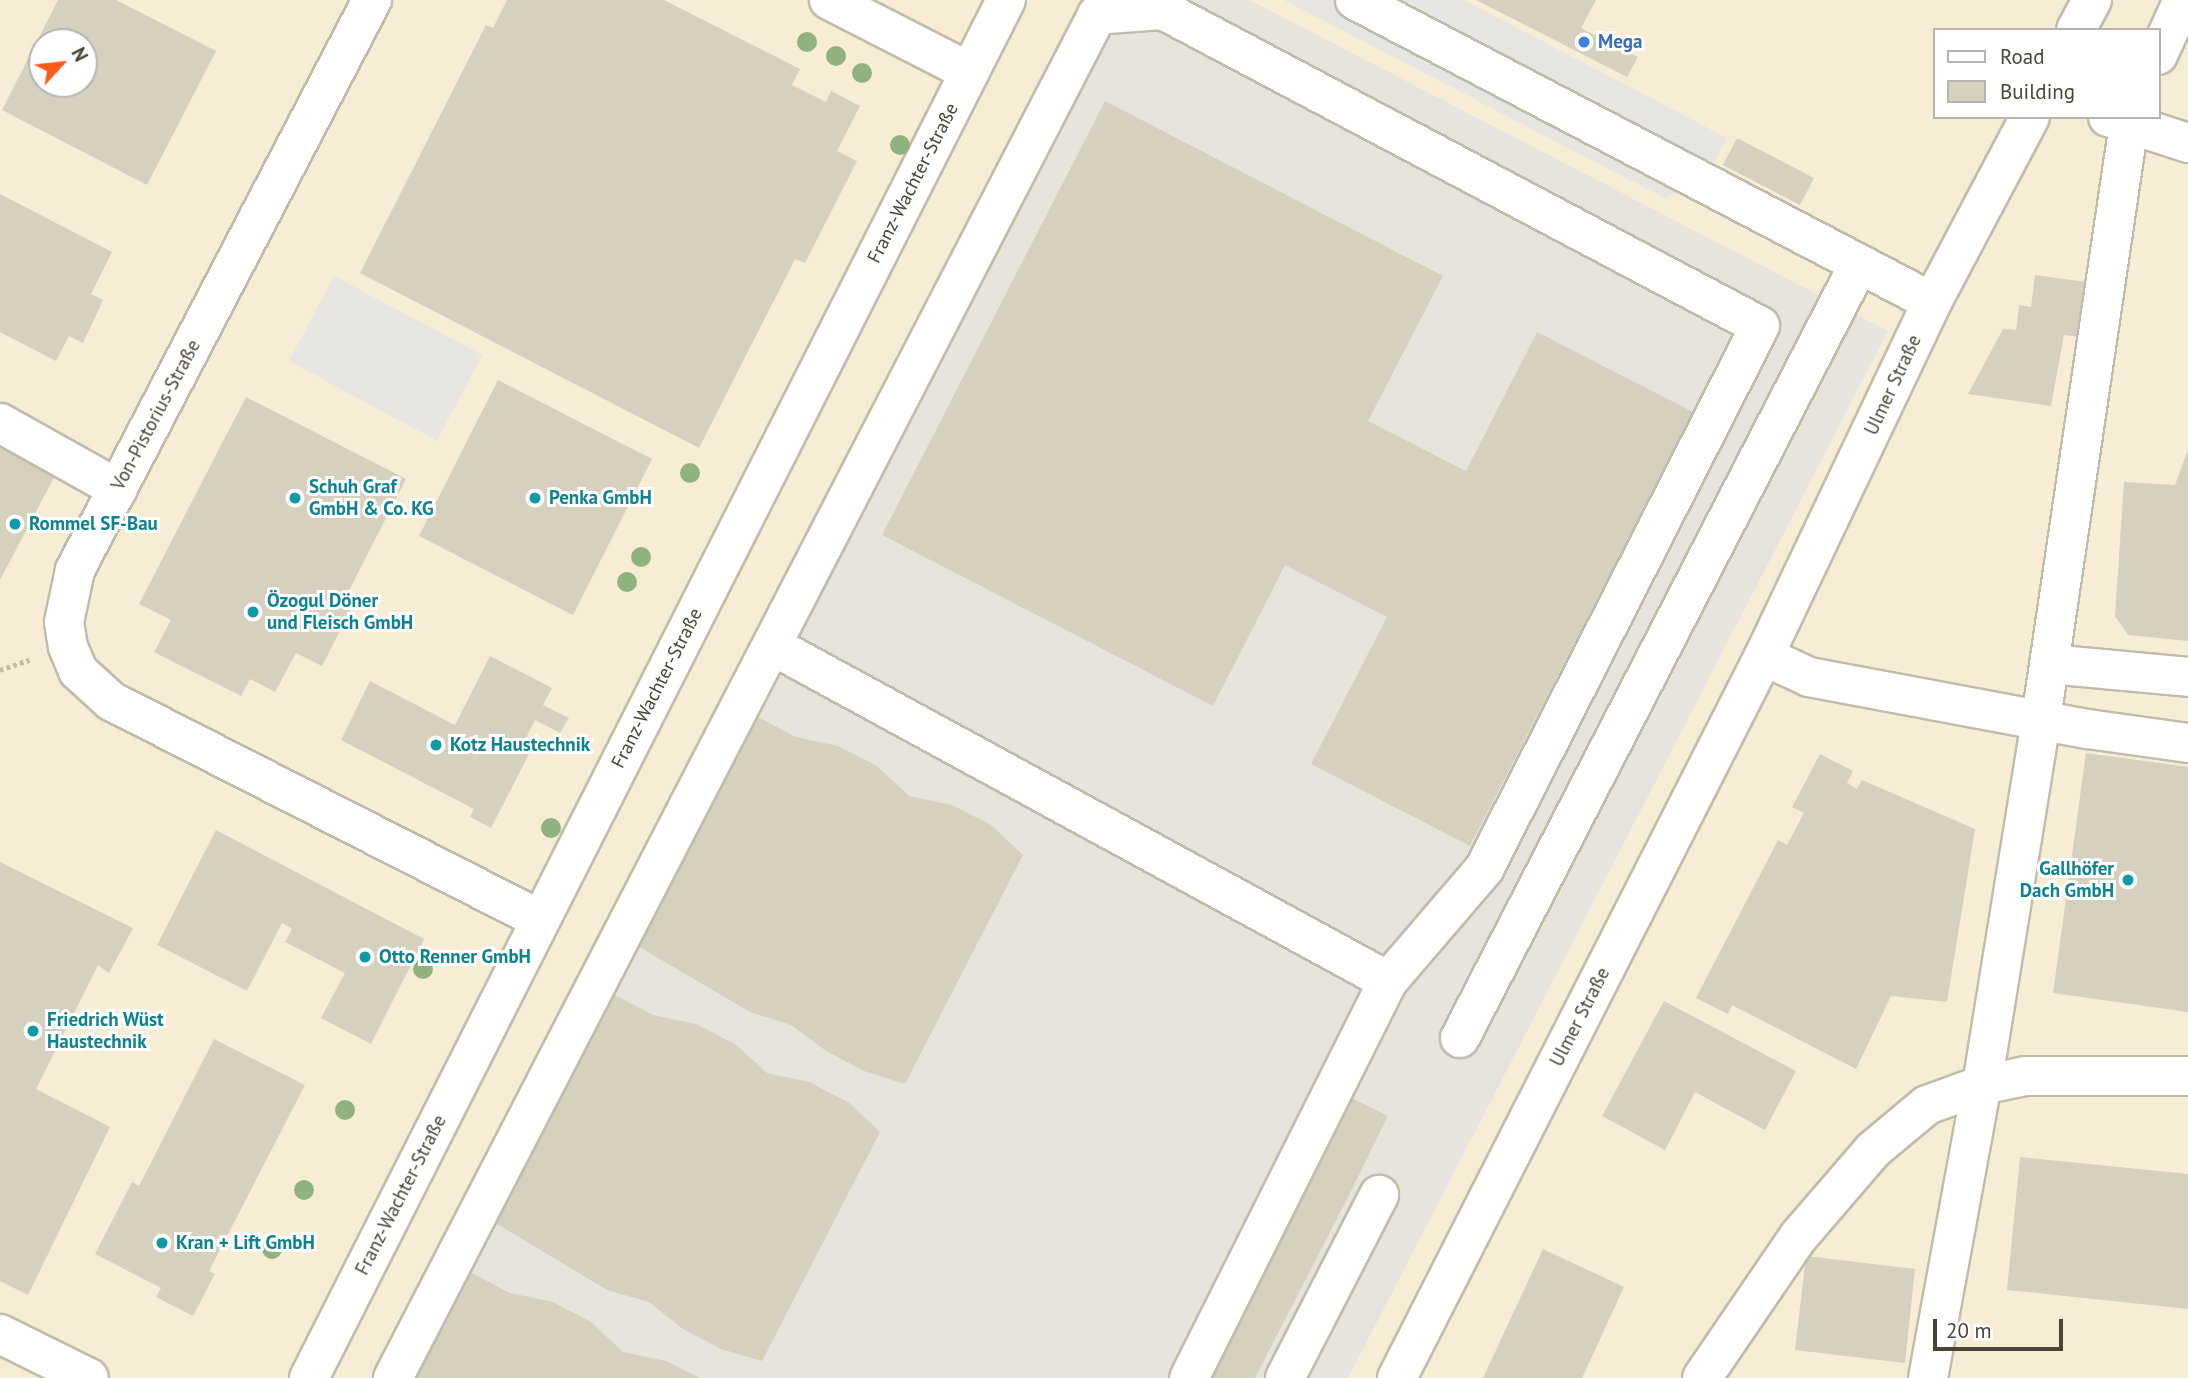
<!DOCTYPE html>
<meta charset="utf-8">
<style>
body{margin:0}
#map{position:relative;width:2188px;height:1378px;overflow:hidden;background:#f5f3e9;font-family:"PT Sans",sans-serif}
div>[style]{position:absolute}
.commercial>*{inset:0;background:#f6edd4}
.industrial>*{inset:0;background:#e7e4dd}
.parking>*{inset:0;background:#e6e5e1}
.building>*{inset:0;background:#d6d0be}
.path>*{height:4.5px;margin-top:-2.25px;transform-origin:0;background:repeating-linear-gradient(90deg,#c2ba9c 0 3.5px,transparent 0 7px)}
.roads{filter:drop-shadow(2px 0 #c0bcab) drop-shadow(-2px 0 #c0bcab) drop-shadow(0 2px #c0bcab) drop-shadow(0 -2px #c0bcab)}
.minor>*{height:38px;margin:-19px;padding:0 19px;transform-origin:19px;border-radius:19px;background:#fff}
.trees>*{width:20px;height:20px;margin:-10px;border-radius:50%;background:#90b27f}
.dots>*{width:19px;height:19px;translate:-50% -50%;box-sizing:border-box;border:4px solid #fff;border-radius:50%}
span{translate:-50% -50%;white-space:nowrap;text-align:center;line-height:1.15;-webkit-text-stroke:6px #fff;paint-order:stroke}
.shop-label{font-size:19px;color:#366cbe;font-weight:700}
.left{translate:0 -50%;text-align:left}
.street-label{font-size:19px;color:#494437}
.culture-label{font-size:19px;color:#0d838f;font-weight:700}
.right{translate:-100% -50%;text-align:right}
.legend{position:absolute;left:1933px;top:28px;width:228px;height:91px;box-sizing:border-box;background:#fff;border:2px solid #b6b4af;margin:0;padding:9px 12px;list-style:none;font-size:21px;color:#494437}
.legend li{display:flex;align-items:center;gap:14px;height:35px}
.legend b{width:35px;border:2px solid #b6b4af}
.north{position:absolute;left:28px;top:28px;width:70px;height:70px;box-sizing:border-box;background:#fff;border:2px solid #b6b4af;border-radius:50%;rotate:63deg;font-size:19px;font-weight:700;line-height:28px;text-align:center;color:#494437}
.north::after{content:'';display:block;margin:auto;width:24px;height:32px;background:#fc5b19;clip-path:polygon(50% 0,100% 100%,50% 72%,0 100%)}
.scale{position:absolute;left:1933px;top:1319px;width:130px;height:32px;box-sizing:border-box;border:4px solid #494437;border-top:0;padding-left:9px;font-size:21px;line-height:24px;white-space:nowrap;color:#494437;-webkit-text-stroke:5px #fff;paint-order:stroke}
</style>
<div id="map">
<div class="commercial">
<div style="clip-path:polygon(evenodd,0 0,2188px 0,2188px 1378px,0 1378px,0 0,1934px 30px,2158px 30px,2158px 117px,1934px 117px,1934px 30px,0 0,42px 42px,84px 42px,84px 84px,42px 84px,42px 42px)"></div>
</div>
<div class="industrial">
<div style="clip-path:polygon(1089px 0,1250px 0,1888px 331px,1348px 1378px,379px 1378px)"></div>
</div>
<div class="parking">
<div style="clip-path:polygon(1284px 0,1464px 0,1727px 138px,1702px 185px,1664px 198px)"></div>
<div style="clip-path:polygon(334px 276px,482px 355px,437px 441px,289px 361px)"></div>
</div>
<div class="building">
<div style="clip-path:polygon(evenodd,58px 0,116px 0,216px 51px,147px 185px,2px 110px,58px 0,42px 42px,84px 42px,84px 84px,42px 84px,42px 42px)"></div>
<div style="clip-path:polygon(507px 0,664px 0,800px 69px,792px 85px,826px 102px,831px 91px,860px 106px,837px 151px,857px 161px,805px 263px,795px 259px,699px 448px,360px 273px,486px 25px,493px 28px)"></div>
<div style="clip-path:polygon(1476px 0,1596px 0,1581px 28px,1638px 57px,1627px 77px)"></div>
<div style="clip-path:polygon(1105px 101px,1443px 276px,1368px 421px,1466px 471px,1537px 332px,1693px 412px,1470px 846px,1311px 764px,1387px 617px,1285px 565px,1213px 706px,882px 535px)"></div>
<div style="clip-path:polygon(1737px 138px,1814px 178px,1800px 205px,1723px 165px)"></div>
<div style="clip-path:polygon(0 194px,112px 252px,91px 294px,103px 300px,83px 343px,69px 336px,56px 361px,0 332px)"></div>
<div style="clip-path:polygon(2035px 275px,2086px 282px,2080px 337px,2064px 335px,2051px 406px,1968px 394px,2003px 329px,2016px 330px,2019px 305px,2031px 307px)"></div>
<div style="clip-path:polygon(498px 380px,652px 459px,573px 615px,419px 536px)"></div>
<div style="clip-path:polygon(246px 397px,406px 479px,344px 600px,353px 605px,322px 666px,296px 653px,275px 692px,250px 679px,241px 696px,154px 652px,171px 620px,139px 604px)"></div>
<div style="clip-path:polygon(0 436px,59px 468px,0 580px)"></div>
<div style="clip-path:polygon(2188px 450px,2188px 641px,2128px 635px,2115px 616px,2124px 482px,2175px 485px)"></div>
<div style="clip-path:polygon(490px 656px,552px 688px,543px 705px,569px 718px,560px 733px,535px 720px,520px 750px,529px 754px,491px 828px,470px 817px,474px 809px,341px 740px,370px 681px,455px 725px)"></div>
<div style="clip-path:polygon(754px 715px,796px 737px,838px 746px,877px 766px,909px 796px,952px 805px,991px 825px,1023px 855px,905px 1084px,864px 1071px,826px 1051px,791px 1025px,750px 1012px,636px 945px)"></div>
<div style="clip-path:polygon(2086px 753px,2188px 767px,2188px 1012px,2053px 993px)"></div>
<div style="clip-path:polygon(1820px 754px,1853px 771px,1847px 783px,1857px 789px,1862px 780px,1975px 829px,1947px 1002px,1891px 996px,1856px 1069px,1732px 1005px,1728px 1014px,1696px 998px,1778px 840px,1787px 845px,1804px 813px,1792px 807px)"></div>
<div style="clip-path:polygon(216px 830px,424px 939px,371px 1044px,321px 1018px,345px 973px,285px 942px,292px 929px,282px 923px,247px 991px,157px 945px)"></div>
<div style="clip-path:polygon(0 862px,133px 928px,109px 973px,98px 965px,36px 1089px,110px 1127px,28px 1295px,0 1281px)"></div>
<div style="clip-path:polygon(611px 993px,653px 1015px,696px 1024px,735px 1044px,767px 1073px,809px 1082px,848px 1102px,880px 1132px,762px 1361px,721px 1349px,683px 1329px,649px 1302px,607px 1290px,494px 1222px)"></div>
<div style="clip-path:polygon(1664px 1001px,1796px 1071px,1765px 1130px,1695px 1092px,1665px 1150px,1602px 1116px)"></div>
<div style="clip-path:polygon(214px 1039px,305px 1085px,209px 1271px,215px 1274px,193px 1316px,156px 1297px,161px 1288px,95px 1254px,132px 1182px,139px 1186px)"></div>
<div style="clip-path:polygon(1347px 1096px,1388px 1116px,1347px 1199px,1255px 1378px,1205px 1378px)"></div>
<div style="clip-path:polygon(2020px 1157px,2188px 1174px,2188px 1309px,2007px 1290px)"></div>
<div style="clip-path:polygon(1543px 1249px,1624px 1287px,1582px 1378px,1483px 1378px)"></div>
<div style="clip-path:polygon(1806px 1256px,1915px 1269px,1905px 1363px,1795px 1350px)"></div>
<div style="clip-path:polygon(468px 1271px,510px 1293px,553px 1302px,591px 1322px,623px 1352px,666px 1361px,700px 1378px,413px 1378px)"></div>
</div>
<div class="path">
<div style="left:0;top:670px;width:31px;rotate:-19deg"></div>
</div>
<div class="roads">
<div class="minor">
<div style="left:372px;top:0;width:643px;rotate:117.52deg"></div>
<div style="left:75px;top:570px;width:53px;rotate:101.9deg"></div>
<div style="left:64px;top:622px;width:25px;rotate:81deg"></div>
<div style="left:68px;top:647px;width:26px;rotate:67deg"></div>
<div style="left:78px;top:671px;width:45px;rotate:42.3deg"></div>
<div style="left:111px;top:701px;width:480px;rotate:27deg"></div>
<div style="left:829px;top:0;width:158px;rotate:27.1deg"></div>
<div style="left:1355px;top:0;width:651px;rotate:27.63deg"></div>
<div style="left:2076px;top:30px;width:34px;rotate:-62deg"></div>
<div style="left:2158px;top:55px;width:60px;rotate:-65.6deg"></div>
<div style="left:2108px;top:117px;width:84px;rotate:18deg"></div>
<div style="left:0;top:423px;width:135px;rotate:29.2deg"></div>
<div style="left:773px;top:646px;width:700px;rotate:28.58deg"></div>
<div style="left:1764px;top:656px;width:50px;rotate:25deg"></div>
<div style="left:1809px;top:677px;width:284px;rotate:10.6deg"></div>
<div style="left:2088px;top:729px;width:101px;rotate:8deg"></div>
<div style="left:2049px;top:664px;width:140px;rotate:5.3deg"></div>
<div style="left:1460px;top:1038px;width:871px;rotate:-62.73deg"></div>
<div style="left:0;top:1334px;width:99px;rotate:26.3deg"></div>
<div style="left:309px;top:1378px;width:1544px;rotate:-63.17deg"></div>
<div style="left:393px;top:1378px;width:1534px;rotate:-62.68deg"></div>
<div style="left:1097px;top:15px;width:66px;rotate:-4.3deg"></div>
<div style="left:1163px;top:10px;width:675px;rotate:27.89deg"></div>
<div style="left:1760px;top:326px;width:609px;rotate:116.94deg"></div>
<div style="left:1484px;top:869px;width:148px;rotate:130.6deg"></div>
<div style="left:1388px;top:981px;width:444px;rotate:116.6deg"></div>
<div style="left:1285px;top:1378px;width:206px;rotate:-62.8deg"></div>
<div style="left:1397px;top:1378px;width:810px;rotate:-63.06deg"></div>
<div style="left:1764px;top:656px;width:392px;rotate:-64.6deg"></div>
<div style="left:1932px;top:302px;width:209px;rotate:-62.1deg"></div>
<div style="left:1702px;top:1378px;width:172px;rotate:-55.7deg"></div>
<div style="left:1799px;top:1236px;width:113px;rotate:-49.3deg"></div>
<div style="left:1873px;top:1150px;width:70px;rotate:-39.8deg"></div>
<div style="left:1927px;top:1105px;width:59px;rotate:-20deg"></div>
<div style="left:1982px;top:1085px;width:45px;rotate:-11.6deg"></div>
<div style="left:2026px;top:1076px;width:162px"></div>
<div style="left:1928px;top:1378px;width:298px;rotate:-79.6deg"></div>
<div style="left:1982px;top:1085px;width:371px;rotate:-80.8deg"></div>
<div style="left:2041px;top:719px;width:609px;rotate:-81.59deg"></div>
</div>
</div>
<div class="trees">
<div style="left:807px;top:42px"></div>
<div style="left:836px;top:56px"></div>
<div style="left:862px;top:73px"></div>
<div style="left:900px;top:145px"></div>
<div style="left:690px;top:473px"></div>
<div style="left:641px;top:557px"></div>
<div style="left:627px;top:582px"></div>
<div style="left:551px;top:828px"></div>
<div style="left:423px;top:969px"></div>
<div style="left:345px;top:1110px"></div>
<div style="left:304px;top:1190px"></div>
<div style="left:272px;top:1249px"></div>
</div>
<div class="dots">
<div style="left:1584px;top:42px;background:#3f7fe0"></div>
<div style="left:295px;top:498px;background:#0f9aa8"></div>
<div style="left:535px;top:498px;background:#0f9aa8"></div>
<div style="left:15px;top:524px;background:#0f9aa8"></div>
<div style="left:253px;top:612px;background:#0f9aa8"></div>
<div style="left:436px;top:745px;background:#0f9aa8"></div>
<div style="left:2128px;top:880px;background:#0f9aa8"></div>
<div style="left:365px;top:957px;background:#0f9aa8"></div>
<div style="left:33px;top:1031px;background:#0f9aa8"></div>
<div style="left:162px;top:1243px;background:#0f9aa8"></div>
</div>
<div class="shop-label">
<span class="left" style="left:1598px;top:42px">Mega</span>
</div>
<div class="street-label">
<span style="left:913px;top:183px;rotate:-63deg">Franz-Wachter-Straße</span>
<span style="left:1893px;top:385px;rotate:-65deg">Ulmer Straße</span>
<span style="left:156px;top:415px;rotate:-62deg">Von-Pistorius-Straße</span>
<span style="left:657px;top:688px;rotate:-63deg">Franz-Wachter-Straße</span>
<span style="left:1580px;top:1017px;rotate:-63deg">Ulmer Straße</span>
<span style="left:401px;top:1195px;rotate:-63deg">Franz-Wachter-Straße</span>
</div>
<div class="culture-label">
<span class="left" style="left:309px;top:498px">Schuh Graf<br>GmbH &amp; Co. KG</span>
<span class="left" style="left:549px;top:498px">Penka GmbH</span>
<span class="left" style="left:29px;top:524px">Rommel SF-Bau</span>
<span class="left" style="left:267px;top:612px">Özogul Döner<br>und Fleisch GmbH</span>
<span class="left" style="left:450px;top:745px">Kotz Haustechnik</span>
<span class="right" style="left:2114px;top:880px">Gallhöfer<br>Dach GmbH</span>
<span class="left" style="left:379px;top:957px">Otto Renner GmbH</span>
<span class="left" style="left:47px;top:1031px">Friedrich Wüst<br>Haustechnik</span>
<span class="left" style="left:176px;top:1243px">Kran + Lift GmbH</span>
</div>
<ul class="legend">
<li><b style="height:9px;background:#fff"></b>Road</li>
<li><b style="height:19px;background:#d6d0be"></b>Building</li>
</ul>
<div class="north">N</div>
<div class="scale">20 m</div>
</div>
